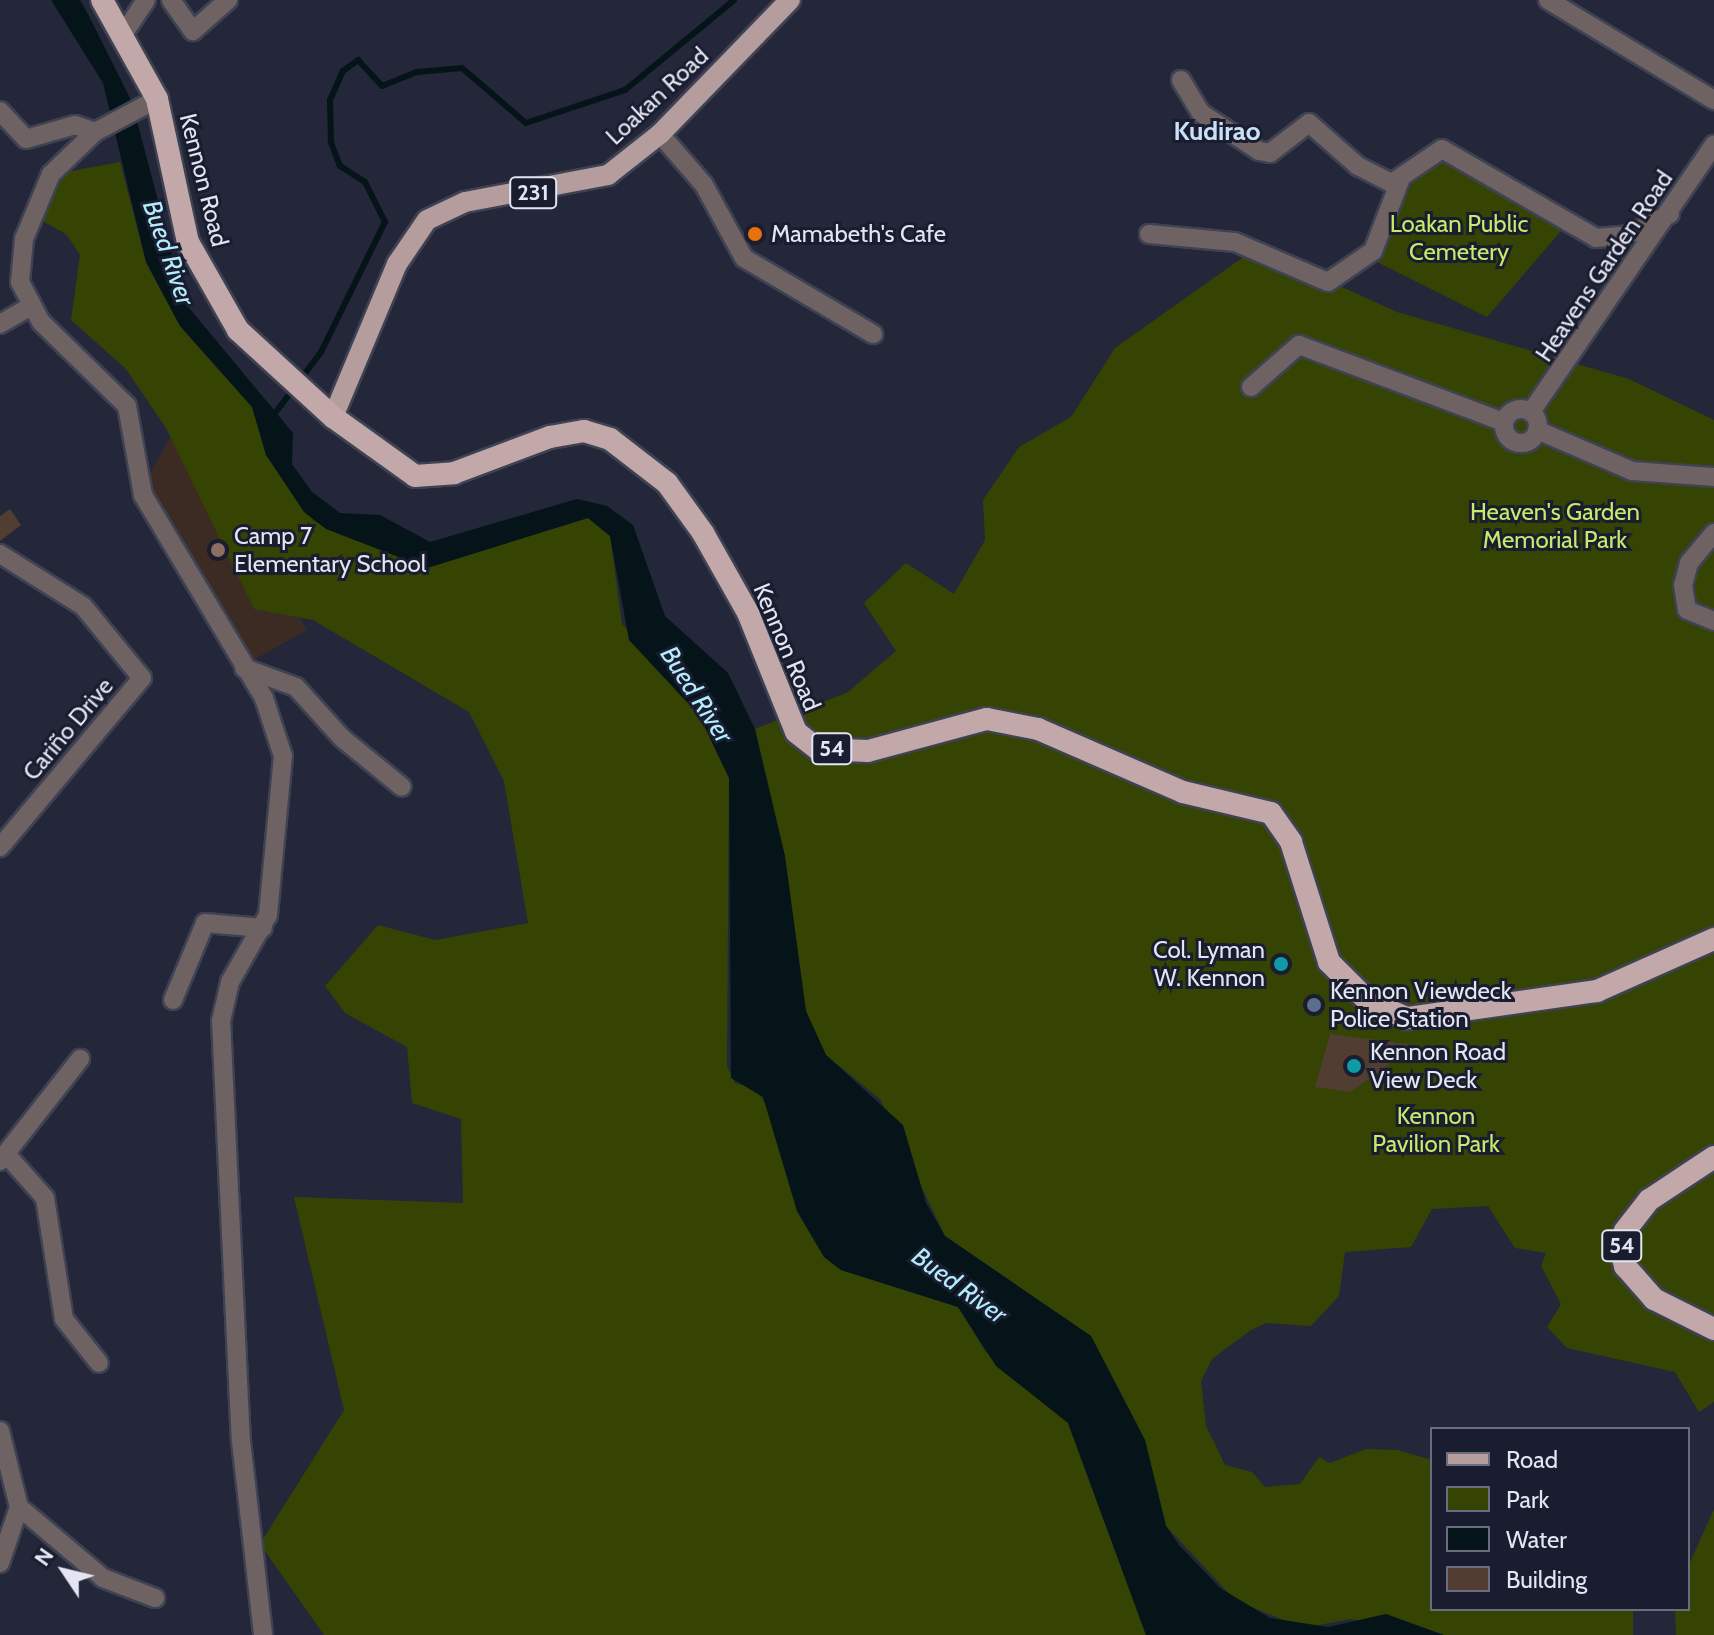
<!DOCTYPE html>
<meta charset="utf-8">
<style>
body{margin:0}
#map{position:relative;width:1714px;height:1635px;overflow:hidden;background:#232739;font-family:Cabin,sans-serif}
div>[style]{position:absolute}
.education>*{inset:0;background:#3c2b22}
.green>*{inset:0;background:#354402}
.water>*{inset:0;background:#041419}
.stream>*{height:6px;margin:-3px;padding:0 3px;transform-origin:3px;border-radius:3px;background:#041419}
.building>*{inset:0;background:#513d31}
.roads{filter:drop-shadow(2px 0 #3e4253) drop-shadow(-2px 0 #3e4253) drop-shadow(0 2px #3e4253) drop-shadow(0 -2px #3e4253)}
.minor>*{height:18px;margin:-9px;padding:0 9px;transform-origin:9px;border-radius:9px;background:#6e6262}
.minor>.ring{margin:-9px;padding:0;box-sizing:content-box;background:none;border:18px solid #6e6262;border-radius:50%}
.primary>*{height:20px;margin:-10px;padding:0 10px;transform-origin:10px;border-radius:10px;background:#b59c9d}
.trunk>*{height:22px;margin:-11px;padding:0 11px;transform-origin:11px;border-radius:11px;background:#c2a8a8}
.dots>*{width:22px;height:22px;translate:-50% -50%;box-sizing:border-box;border:4px solid #1a1d2f;border-radius:50%}
span{translate:-50% -50%;white-space:nowrap;text-align:center;line-height:1.15;-webkit-text-stroke:6px #1a1d2f;paint-order:stroke}
.shield-label span{padding:2px 6px;background:#1a1d2f;border:2px solid;border-radius:6px;-webkit-text-stroke-width:0}
.shield-label{font-size:22px;color:#e3e6f2;font-weight:700}
.street-label{font-size:24px;color:#e3e6f2}
.park-label{font-size:24px;color:#c6ea6c}
.poi-label{font-size:24px;color:#e3e6f2}
.left{translate:0 -50%;text-align:left}
.right{translate:-100% -50%;text-align:right}
.neighbourhood-label{font-size:26px;color:#c9e0f7;font-weight:700}
.water-label{font-size:26px;color:#b2ecfd;font-style:italic}
.legend{position:absolute;left:1430px;top:1427px;width:260px;height:184px;box-sizing:border-box;background:#1a1d2f;border:2px solid #6a6d7d;margin:0;padding:10px 14px;list-style:none;font-size:24px;color:#e3e6f2}
.legend li{display:flex;align-items:center;gap:16px;height:40px}
.legend b{width:40px;border:2px solid #6a6d7d}
.north{position:absolute;left:24px;top:1531px;width:80px;height:80px;-webkit-text-stroke:6px #1a1d2f;paint-order:stroke;rotate:305deg;font-size:22px;font-weight:700;line-height:32px;text-align:center;color:#e3e6f2}
.north::after{content:'';display:block;margin:auto;width:28px;height:36px;background:#e3e6f2;clip-path:polygon(50% 0,100% 100%,50% 72%,0 100%)}
</style>
<div id="map">
<div class="education">
<div style="clip-path:polygon(179px 422px,307px 630px,250px 662px,143px 485px)"></div>
</div>
<div class="green">
<div style="clip-path:polygon(1444px 160px,1561px 231px,1487px 317px,1377px 262px,1414px 178px)"></div>
<div style="clip-path:polygon(120px 162px,146px 262px,180px 326px,252px 407px,266px 455px,314px 521px,427px 568px,588px 518px,610px 536px,622px 624px,699px 715px,729px 778px,727px 1066px,735px 1083px,755px 1088px,767px 1106px,797px 1211px,824px 1257px,841px 1270px,958px 1307px,985px 1351px,1068px 1423px,1146px 1635px,324px 1635px,260px 1544px,344px 1410px,294px 1197px,463px 1203px,461px 1119px,412px 1103px,407px 1047px,345px 1013px,325px 986px,378px 925px,435px 940px,528px 923px,504px 781px,469px 712px,313px 620px,254px 609px,166px 428px,126px 369px,71px 320px,80px 255px,66px 234px,39px 219px,66px 172px)"></div>
<div style="clip-path:polygon(1256px 248px,1397px 312px,1629px 379px,1714px 420px,1714px 1402px,1699px 1412px,1675px 1372px,1567px 1348px,1547px 1327px,1561px 1304px,1541px 1266px,1546px 1253px,1515px 1248px,1488px 1206px,1432px 1209px,1411px 1247px,1345px 1252px,1339px 1296px,1311px 1326px,1266px 1323px,1251px 1330px,1212px 1359px,1201px 1381px,1206px 1426px,1225px 1465px,1252px 1472px,1265px 1487px,1300px 1484px,1319px 1457px,1330px 1463px,1366px 1449px,1397px 1450px,1432px 1460px,1432px 1609px,1633px 1609px,1633px 1635px,1444px 1635px,1350px 1619px,1304px 1628px,1236px 1601px,1166px 1526px,1145px 1440px,1091px 1336px,945px 1236px,880px 1099px,826px 1055px,806px 1011px,755px 729px,848px 692px,896px 651px,864px 603px,906px 563px,954px 594px,985px 540px,983px 500px,1019px 447px,1071px 417px,1115px 348px)"></div>
<div style="clip-path:polygon(1714px 1509px,1714px 1635px,1676px 1635px,1675px 1609px,1688px 1609px,1688px 1567px)"></div>
</div>
<div class="water">
<div style="clip-path:polygon(51px 0,80px 0,88px 14px,132px 102px,185px 303px,293px 433px,292px 464px,312px 492px,340px 513px,380px 515px,430px 542px,577px 499px,607px 506px,633px 525px,665px 616px,728px 673px,755px 729px,785px 856px,806px 1011px,826px 1055px,903px 1125px,926px 1203px,945px 1236px,1091px 1336px,1145px 1440px,1166px 1526px,1179px 1545px,1220px 1588px,1270px 1618px,1328px 1627px,1386px 1614px,1444px 1635px,1146px 1635px,1068px 1423px,996px 1366px,958px 1307px,841px 1270px,824px 1257px,797px 1211px,763px 1097px,731px 1078px,729px 778px,699px 715px,629px 640px,610px 536px,588px 518px,427px 568px,326px 529px,304px 512px,266px 455px,252px 407px,180px 326px,146px 262px,103px 83px)"></div>
</div>
<div class="stream">
<div style="left:273px;top:416px;width:80px;rotate:-53.1deg"></div>
<div style="left:321px;top:352px;width:145px;rotate:-63.8deg"></div>
<div style="left:385px;top:222px;width:45px;rotate:-116.6deg"></div>
<div style="left:365px;top:182px;width:30px;rotate:-147deg"></div>
<div style="left:340px;top:166px;width:26px;rotate:-111deg"></div>
<div style="left:331px;top:142px;width:42px;rotate:-91.4deg"></div>
<div style="left:330px;top:100px;width:32px;rotate:-66deg"></div>
<div style="left:343px;top:71px;width:19px;rotate:-36deg"></div>
<div style="left:358px;top:60px;width:35px;rotate:47deg"></div>
<div style="left:382px;top:86px;width:38px;rotate:-22deg"></div>
<div style="left:417px;top:72px;width:45px;rotate:-5.1deg"></div>
<div style="left:462px;top:68px;width:84px;rotate:40.7deg"></div>
<div style="left:526px;top:123px;width:104px;rotate:-18.4deg"></div>
<div style="left:625px;top:90px;width:141px;rotate:-39.5deg"></div>
</div>
<div class="building">
<div style="clip-path:polygon(10px 509px,21px 525px,0 541px,0 516px)"></div>
<div style="clip-path:polygon(1330px 1034px,1415px 1045px,1351px 1092px,1315px 1087px)"></div>
</div>
<div class="roads">
<div class="minor">
<div style="left:171px;top:0;width:38px;rotate:55deg"></div>
<div style="left:193px;top:31px;width:47px;rotate:-41.5deg"></div>
<div style="left:1548px;top:0;width:194px;rotate:31.1deg"></div>
<div style="left:122px;top:36px;width:43px;rotate:-56.3deg"></div>
<div style="left:1181px;top:80px;width:39px;rotate:59deg"></div>
<div style="left:1201px;top:113px;width:69px;rotate:33.2deg"></div>
<div style="left:1259px;top:151px;width:11px;rotate:10deg"></div>
<div style="left:1270px;top:153px;width:49px;rotate:-37.6deg"></div>
<div style="left:1309px;top:123px;width:65px;rotate:41.3deg"></div>
<div style="left:1358px;top:166px;width:38px;rotate:27deg"></div>
<div style="left:1392px;top:183px;width:60px;rotate:-34.2deg"></div>
<div style="left:1442px;top:149px;width:178px;rotate:30deg"></div>
<div style="left:1596px;top:238px;width:32px;rotate:-5deg"></div>
<div style="left:1628px;top:235px;width:47px;rotate:-26.6deg"></div>
<div style="left:157px;top:99px;width:70px;rotate:152deg"></div>
<div style="left:95px;top:132px;width:61px;rotate:136.3deg"></div>
<div style="left:51px;top:174px;width:70px;rotate:112.6deg"></div>
<div style="left:24px;top:239px;width:43px;rotate:95.3deg"></div>
<div style="left:20px;top:282px;width:45px;rotate:62.3deg"></div>
<div style="left:41px;top:322px;width:120px;rotate:44.3deg"></div>
<div style="left:127px;top:406px;width:90px;rotate:79.8deg"></div>
<div style="left:143px;top:495px;width:236px;rotate:59.2deg"></div>
<div style="left:264px;top:698px;width:61px;rotate:71.9deg"></div>
<div style="left:283px;top:756px;width:160px;rotate:95.4deg"></div>
<div style="left:268px;top:915px;width:77px;rotate:119.6deg"></div>
<div style="left:230px;top:982px;width:39px;rotate:103deg"></div>
<div style="left:221px;top:1020px;width:421px;rotate:87.3deg"></div>
<div style="left:241px;top:1441px;width:195px;rotate:83.5deg"></div>
<div style="left:0;top:111px;width:38px;rotate:47deg"></div>
<div style="left:26px;top:139px;width:51px;rotate:-15.9deg"></div>
<div style="left:75px;top:125px;width:21px;rotate:19deg"></div>
<div style="left:660px;top:134px;width:67px;rotate:49.2deg"></div>
<div style="left:704px;top:185px;width:83px;rotate:61.3deg"></div>
<div style="left:744px;top:258px;width:150px;rotate:30.5deg"></div>
<div style="left:1149px;top:234px;width:86px;rotate:5.3deg"></div>
<div style="left:1235px;top:242px;width:101px;rotate:23.3deg"></div>
<div style="left:1328px;top:282px;width:55px;rotate:-34.6deg"></div>
<div style="left:1373px;top:251px;width:78px;rotate:-69deg"></div>
<div style="left:0;top:324px;width:34px;rotate:-30deg"></div>
<div style="left:1251px;top:387px;width:64px;rotate:-41.2deg"></div>
<div style="left:1299px;top:345px;width:219px;rotate:20.6deg"></div>
<div class="ring" style="left:1504px;top:409px;width:16px;height:16px"></div>
<div style="left:1531px;top:412px;width:324px;rotate:-55.6deg"></div>
<div style="left:1537px;top:430px;width:103px;rotate:23.3deg"></div>
<div style="left:1632px;top:471px;width:82px;rotate:4.2deg"></div>
<div style="left:1714px;top:533px;width:39px;rotate:130deg"></div>
<div style="left:1689px;top:563px;width:23px;rotate:105deg"></div>
<div style="left:1683px;top:585px;width:25px;rotate:81deg"></div>
<div style="left:1687px;top:610px;width:29px;rotate:22deg"></div>
<div style="left:0;top:554px;width:98px;rotate:32.1deg"></div>
<div style="left:83px;top:606px;width:93px;rotate:50.7deg"></div>
<div style="left:142px;top:678px;width:221px;rotate:130deg"></div>
<div style="left:244px;top:668px;width:55px;rotate:20.1deg"></div>
<div style="left:296px;top:687px;width:69px;rotate:48deg"></div>
<div style="left:342px;top:738px;width:77px;rotate:39.2deg"></div>
<div style="left:173px;top:1000px;width:83px;rotate:-67.4deg"></div>
<div style="left:205px;top:923px;width:58px;rotate:4.9deg"></div>
<div style="left:6px;top:1154px;width:59px;rotate:48.4deg"></div>
<div style="left:45px;top:1198px;width:122px;rotate:81.1deg"></div>
<div style="left:64px;top:1319px;width:56px;rotate:51.5deg"></div>
<div style="left:0;top:1161px;width:130px;rotate:-51.9deg"></div>
<div style="left:0;top:1431px;width:78px;rotate:76deg"></div>
<div style="left:19px;top:1507px;width:59px;rotate:108.7deg"></div>
<div style="left:19px;top:1507px;width:110px;rotate:40.2deg"></div>
<div style="left:103px;top:1578px;width:56px;rotate:21deg"></div>
</div>
<div class="primary">
<div style="left:333px;top:417px;width:166px;rotate:-67.3deg"></div>
<div style="left:397px;top:264px;width:53px;rotate:-55.7deg"></div>
<div style="left:427px;top:220px;width:42px;rotate:-25.3deg"></div>
<div style="left:465px;top:202px;width:146px;rotate:-10.7deg"></div>
<div style="left:608px;top:175px;width:66px;rotate:-38.3deg"></div>
<div style="left:660px;top:134px;width:187px;rotate:-45.9deg"></div>
</div>
<div class="trunk">
<div style="left:102px;top:0;width:113px;rotate:60.9deg"></div>
<div style="left:157px;top:99px;width:146px;rotate:77.8deg"></div>
<div style="left:188px;top:242px;width:101px;rotate:60.4deg"></div>
<div style="left:238px;top:330px;width:129px;rotate:42.5deg"></div>
<div style="left:333px;top:417px;width:101px;rotate:35.7deg"></div>
<div style="left:415px;top:476px;width:39px;rotate:-4deg"></div>
<div style="left:454px;top:473px;width:103px;rotate:-20.6deg"></div>
<div style="left:550px;top:437px;width:35px;rotate:-10deg"></div>
<div style="left:584px;top:431px;width:27px;rotate:17deg"></div>
<div style="left:610px;top:439px;width:72px;rotate:37.7deg"></div>
<div style="left:667px;top:483px;width:62px;rotate:54.2deg"></div>
<div style="left:703px;top:533px;width:92px;rotate:60.6deg"></div>
<div style="left:748px;top:613px;width:128px;rotate:68deg"></div>
<div style="left:796px;top:732px;width:28px;rotate:38deg"></div>
<div style="left:818px;top:749px;width:50px;rotate:2.3deg"></div>
<div style="left:868px;top:751px;width:123px;rotate:-15.1deg"></div>
<div style="left:987px;top:719px;width:52px;rotate:11.1deg"></div>
<div style="left:1038px;top:729px;width:158px;rotate:23.5deg"></div>
<div style="left:1183px;top:792px;width:90px;rotate:13.4deg"></div>
<div style="left:1271px;top:813px;width:35px;rotate:55deg"></div>
<div style="left:1291px;top:842px;width:126px;rotate:72.4deg"></div>
<div style="left:1329px;top:962px;width:55px;rotate:45deg"></div>
<div style="left:1368px;top:1001px;width:43px;rotate:23.6deg"></div>
<div style="left:1407px;top:1018px;width:192px;rotate:-8.1deg"></div>
<div style="left:1597px;top:991px;width:128px;rotate:-24deg"></div>
<div style="left:1714px;top:1157px;width:78px;rotate:146.5deg"></div>
<div style="left:1649px;top:1200px;width:39px;rotate:128deg"></div>
<div style="left:1625px;top:1231px;width:20px;rotate:101deg"></div>
<div style="left:1621px;top:1251px;width:16px;rotate:75deg"></div>
<div style="left:1625px;top:1266px;width:44px;rotate:48.7deg"></div>
<div style="left:1654px;top:1299px;width:67px;rotate:26.6deg"></div>
</div>
</div>
<div class="dots">
<div style="left:755px;top:234px;background:#e8710a"></div>
<div style="left:218px;top:550px;background:#8d6e63"></div>
<div style="left:1281px;top:964px;background:#0f9aa8"></div>
<div style="left:1314px;top:1005px;background:#5c6f8a"></div>
<div style="left:1354px;top:1066px;background:#0f9aa8"></div>
</div>
<div class="shield-label">
<span style="left:533px;top:193px">231</span>
<span style="left:832px;top:749px">54</span>
<span style="left:1622px;top:1246px">54</span>
</div>
<div class="street-label">
<span style="left:657px;top:96px;rotate:-43deg">Loakan Road</span>
<span style="left:204px;top:180px;rotate:76deg">Kennon Road</span>
<span style="left:1604px;top:266px;rotate:-56deg">Heavens Garden Road</span>
<span style="left:787px;top:647px;rotate:67deg">Kennon Road</span>
<span style="left:68px;top:729px;rotate:-50deg">Cariño Drive</span>
</div>
<div class="park-label">
<span style="left:1459px;top:238px">Loakan Public<br>Cemetery</span>
<span style="left:1555px;top:526px">Heaven's Garden<br>Memorial Park</span>
<span style="left:1436px;top:1130px">Kennon<br>Pavilion Park</span>
</div>
<div class="poi-label">
<span class="left" style="left:771px;top:234px">Mamabeth's Cafe</span>
<span class="left" style="left:234px;top:550px">Camp 7<br>Elementary School</span>
<span class="right" style="left:1265px;top:964px">Col. Lyman<br>W. Kennon</span>
<span class="left" style="left:1330px;top:1005px">Kennon Viewdeck<br>Police Station</span>
<span class="left" style="left:1370px;top:1066px">Kennon Road<br>View Deck</span>
</div>
<div class="neighbourhood-label">
<span style="left:1217px;top:132px">Kudirao</span>
</div>
<div class="water-label">
<span style="left:168px;top:253px;rotate:71deg">Bued River</span>
<span style="left:696px;top:695px;rotate:57deg">Bued River</span>
<span style="left:959px;top:1286px;rotate:36deg">Bued River</span>
</div>
<ul class="legend">
<li><b style="height:10px;background:#b59c9d"></b>Road</li>
<li><b style="height:22px;background:#354402"></b>Park</li>
<li><b style="height:22px;background:#041419"></b>Water</li>
<li><b style="height:22px;background:#513d31"></b>Building</li>
</ul>
<div class="north">N</div>
</div>
